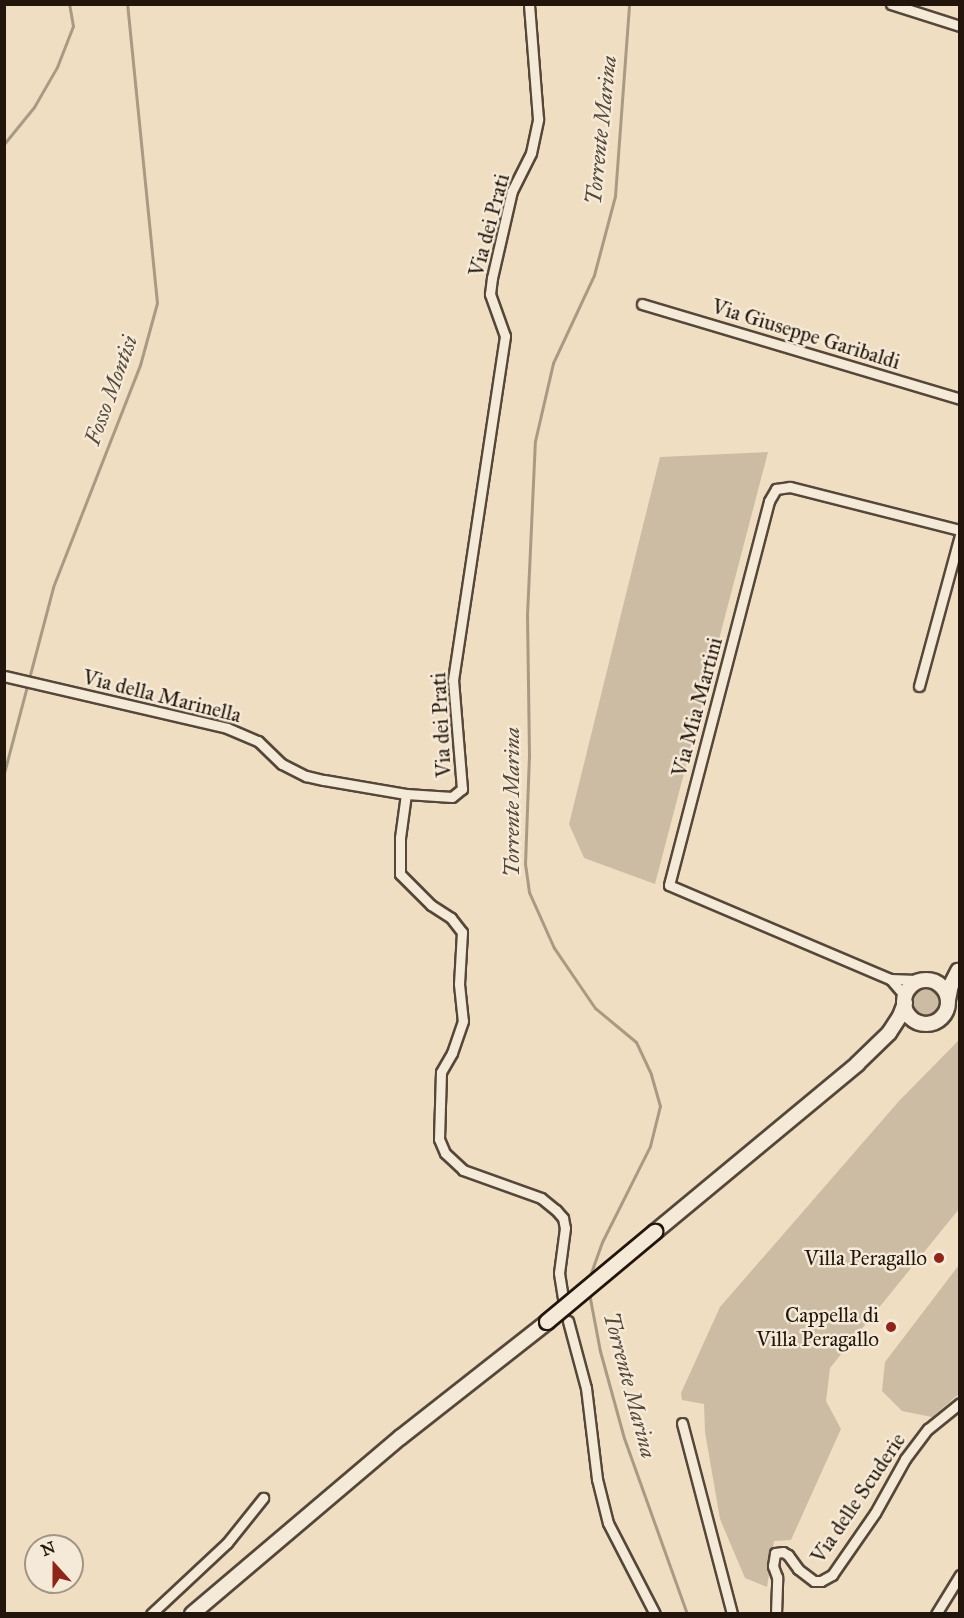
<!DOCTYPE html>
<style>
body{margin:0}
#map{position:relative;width:964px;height:1618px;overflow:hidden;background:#efdec2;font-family:"IM FELL Great Primer",serif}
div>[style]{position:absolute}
.green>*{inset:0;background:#ccbca3}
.round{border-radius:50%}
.stream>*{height:3px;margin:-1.5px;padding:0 1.5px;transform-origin:1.5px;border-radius:1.5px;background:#a99a84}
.roads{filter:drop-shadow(2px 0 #554739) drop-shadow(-2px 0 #554739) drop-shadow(0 2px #554739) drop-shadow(0 -2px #554739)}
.minor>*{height:9px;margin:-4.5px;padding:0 4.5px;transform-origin:4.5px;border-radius:4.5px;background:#f5ead7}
.secondary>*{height:14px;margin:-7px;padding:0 7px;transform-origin:7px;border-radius:7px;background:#f5ead7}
.secondary>.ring{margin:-7px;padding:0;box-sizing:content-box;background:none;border:14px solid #f5ead7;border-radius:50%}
.bridges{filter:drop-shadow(2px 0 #22150b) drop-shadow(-2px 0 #22150b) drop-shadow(0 2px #22150b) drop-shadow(0 -2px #22150b)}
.secondary-bridge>*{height:14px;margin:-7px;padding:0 7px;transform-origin:7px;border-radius:7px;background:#f5ead7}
.dots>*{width:16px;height:16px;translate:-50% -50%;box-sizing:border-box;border:3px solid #f5ead7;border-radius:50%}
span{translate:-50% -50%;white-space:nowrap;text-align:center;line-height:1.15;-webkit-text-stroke:5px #f5ead7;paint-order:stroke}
.street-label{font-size:21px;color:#22150b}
.poi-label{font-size:21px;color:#22150b}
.right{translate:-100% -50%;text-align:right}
.water-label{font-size:22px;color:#584a3b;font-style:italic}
.frame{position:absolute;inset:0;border:6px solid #22150b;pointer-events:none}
.north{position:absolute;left:24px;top:1534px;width:60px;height:60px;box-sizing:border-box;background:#f5ead7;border:2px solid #a19585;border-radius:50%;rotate:339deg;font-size:16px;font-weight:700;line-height:24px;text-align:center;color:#22150b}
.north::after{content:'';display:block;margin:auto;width:21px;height:27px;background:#8f2418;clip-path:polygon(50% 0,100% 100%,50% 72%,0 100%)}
</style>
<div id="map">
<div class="green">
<div style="clip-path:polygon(768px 452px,655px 884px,584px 858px,569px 824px,660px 457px)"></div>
<div class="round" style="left:910px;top:985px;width:34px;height:34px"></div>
<div style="clip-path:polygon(959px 1040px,959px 1209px,830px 1368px,826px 1401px,841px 1429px,791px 1540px,774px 1541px,767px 1587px,745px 1578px,720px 1519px,705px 1432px,704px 1404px,682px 1400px,681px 1393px,720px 1307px,899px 1101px)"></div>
<div style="clip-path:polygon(959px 1265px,959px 1394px,932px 1417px,902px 1411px,882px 1391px,885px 1362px)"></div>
</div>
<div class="stream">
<div style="left:4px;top:144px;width:48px;rotate:-51deg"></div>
<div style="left:34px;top:107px;width:46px;rotate:-60.1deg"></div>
<div style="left:57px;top:67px;width:44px;rotate:-68.7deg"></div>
<div style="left:73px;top:26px;width:22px;rotate:-100deg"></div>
<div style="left:4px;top:773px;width:192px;rotate:-75.2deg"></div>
<div style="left:53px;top:587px;width:238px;rotate:-68.6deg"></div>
<div style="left:140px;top:365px;width:64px;rotate:-74.7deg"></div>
<div style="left:157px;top:303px;width:301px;rotate:-95.7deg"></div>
<div style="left:588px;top:1281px;width:41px;rotate:-70.3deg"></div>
<div style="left:602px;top:1242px;width:107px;rotate:-63.4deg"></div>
<div style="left:650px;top:1146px;width:41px;rotate:-76deg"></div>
<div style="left:660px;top:1106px;width:33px;rotate:-106deg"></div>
<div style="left:651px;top:1074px;width:35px;rotate:-115deg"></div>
<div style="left:636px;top:1042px;width:53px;rotate:-140.3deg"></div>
<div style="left:595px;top:1008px;width:73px;rotate:-124.3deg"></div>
<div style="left:554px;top:948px;width:61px;rotate:-114.1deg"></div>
<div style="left:529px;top:892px;width:28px;rotate:-98deg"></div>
<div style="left:525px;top:864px;width:108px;rotate:-87.9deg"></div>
<div style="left:529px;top:756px;width:141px;rotate:-90.8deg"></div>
<div style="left:527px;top:615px;width:174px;rotate:-87.4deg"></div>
<div style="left:535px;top:441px;width:80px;rotate:-77deg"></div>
<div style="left:553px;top:363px;width:97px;rotate:-65deg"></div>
<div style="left:594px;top:275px;width:82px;rotate:-75.1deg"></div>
<div style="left:615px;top:196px;width:193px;rotate:-85.8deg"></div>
<div style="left:589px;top:1293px;width:59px;rotate:79.3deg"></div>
<div style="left:600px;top:1351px;width:90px;rotate:74.6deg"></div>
<div style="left:624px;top:1438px;width:187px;rotate:70.3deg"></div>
</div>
<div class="roads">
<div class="minor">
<div style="left:891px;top:4px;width:72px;rotate:17.7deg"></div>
<div style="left:642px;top:304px;width:332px;rotate:16.6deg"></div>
<div style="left:4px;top:676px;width:229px;rotate:13.1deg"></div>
<div style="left:227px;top:728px;width:34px;rotate:23deg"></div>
<div style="left:258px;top:741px;width:33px;rotate:44deg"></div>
<div style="left:282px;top:764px;width:27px;rotate:27deg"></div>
<div style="left:306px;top:776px;width:18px;rotate:13deg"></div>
<div style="left:324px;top:780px;width:83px;rotate:9.7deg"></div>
<div style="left:406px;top:794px;width:46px;rotate:3.7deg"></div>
<div style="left:452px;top:797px;width:13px;rotate:-39deg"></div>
<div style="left:462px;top:789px;width:109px;rotate:-94.7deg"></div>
<div style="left:453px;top:680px;width:348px;rotate:-81.4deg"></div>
<div style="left:505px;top:336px;width:45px;rotate:-109.7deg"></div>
<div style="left:490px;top:294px;width:16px;rotate:-83deg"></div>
<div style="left:492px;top:278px;width:89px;rotate:-77.1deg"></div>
<div style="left:512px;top:191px;width:42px;rotate:-63.4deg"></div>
<div style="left:531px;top:153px;width:35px;rotate:-78deg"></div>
<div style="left:538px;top:119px;width:115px;rotate:-94.5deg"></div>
<div style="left:919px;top:686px;width:156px;rotate:-74.8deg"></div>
<div style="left:406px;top:794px;width:44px;rotate:97.8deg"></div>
<div style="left:400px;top:838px;width:36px;rotate:90deg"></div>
<div style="left:400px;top:874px;width:44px;rotate:45deg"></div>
<div style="left:431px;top:905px;width:24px;rotate:33deg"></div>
<div style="left:451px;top:918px;width:18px;rotate:52deg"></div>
<div style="left:462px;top:932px;width:52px;rotate:93.3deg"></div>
<div style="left:459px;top:984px;width:37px;rotate:84deg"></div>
<div style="left:463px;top:1021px;width:34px;rotate:109deg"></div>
<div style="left:452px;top:1053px;width:22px;rotate:120deg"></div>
<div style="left:441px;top:1072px;width:67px;rotate:91.7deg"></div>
<div style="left:439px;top:1139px;width:15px;rotate:67deg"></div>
<div style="left:445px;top:1153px;width:25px;rotate:43deg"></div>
<div style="left:463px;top:1170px;width:83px;rotate:19.7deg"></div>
<div style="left:541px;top:1198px;width:19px;rotate:39deg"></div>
<div style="left:556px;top:1210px;width:11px;rotate:49deg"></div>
<div style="left:563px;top:1218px;width:10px;rotate:79deg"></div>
<div style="left:565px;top:1228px;width:45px;rotate:97.6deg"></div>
<div style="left:559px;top:1273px;width:24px;rotate:81deg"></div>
<div style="left:890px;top:979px;width:33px;rotate:2deg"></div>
<div style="left:905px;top:996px;width:23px;rotate:-131deg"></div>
<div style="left:890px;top:979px;width:240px;rotate:-157deg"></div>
<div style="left:669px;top:885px;width:397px;rotate:-75.4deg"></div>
<div style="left:769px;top:501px;width:14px;rotate:-60deg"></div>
<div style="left:776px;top:489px;width:14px;rotate:-8deg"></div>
<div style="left:790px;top:487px;width:175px;rotate:14.2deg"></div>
<div style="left:568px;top:1321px;width:69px;rotate:75deg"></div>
<div style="left:586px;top:1388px;width:92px;rotate:83.1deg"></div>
<div style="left:597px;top:1479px;width:45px;rotate:76deg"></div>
<div style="left:608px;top:1523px;width:102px;rotate:62.7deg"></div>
<div style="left:682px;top:1423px;width:197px;rotate:75.3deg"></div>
<div style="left:151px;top:1614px;width:104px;rotate:-43.1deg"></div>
<div style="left:227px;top:1543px;width:58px;rotate:-51.3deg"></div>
<div style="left:776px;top:1614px;width:37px;rotate:-88deg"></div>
<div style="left:777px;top:1577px;width:12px;rotate:-110deg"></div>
<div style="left:773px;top:1566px;width:13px;rotate:-81deg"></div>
<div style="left:775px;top:1553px;width:8px;rotate:-7deg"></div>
<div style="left:783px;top:1552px;width:6px;rotate:31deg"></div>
<div style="left:788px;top:1555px;width:17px;rotate:54deg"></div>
<div style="left:798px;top:1569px;width:20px;rotate:37deg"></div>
<div style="left:814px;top:1581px;width:7px"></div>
<div style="left:821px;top:1581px;width:13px;rotate:-29deg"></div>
<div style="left:832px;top:1575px;width:75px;rotate:-55.3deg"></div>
<div style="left:875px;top:1513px;width:62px;rotate:-60.9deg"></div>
<div style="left:905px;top:1459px;width:38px;rotate:-53deg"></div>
<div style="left:928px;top:1429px;width:41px;rotate:-39.1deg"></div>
<div style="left:936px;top:1614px;width:46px;rotate:-58.4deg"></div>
</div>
<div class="secondary">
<div class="ring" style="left:904px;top:980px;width:30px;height:30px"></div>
<div style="left:948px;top:1000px;width:15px;rotate:-79deg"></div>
<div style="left:951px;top:985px;width:16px;rotate:-63deg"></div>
<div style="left:655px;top:1232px;width:263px;rotate:-39.7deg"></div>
<div style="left:857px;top:1064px;width:45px;rotate:-44.1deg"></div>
<div style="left:889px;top:1033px;width:20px;rotate:-57deg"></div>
<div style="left:900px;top:1016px;width:14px;rotate:-69deg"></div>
<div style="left:192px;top:1614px;width:274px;rotate:-40.3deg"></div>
<div style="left:401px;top:1437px;width:186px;rotate:-38.2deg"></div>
</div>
</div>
<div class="bridges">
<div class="secondary-bridge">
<div style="left:547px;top:1322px;width:141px;rotate:-39.8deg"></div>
</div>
</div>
<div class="dots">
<div style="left:939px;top:1258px;background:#8f2418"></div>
<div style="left:891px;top:1327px;background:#8f2418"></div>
</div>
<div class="street-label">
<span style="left:489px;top:225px;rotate:-75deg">Via dei Prati</span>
<span style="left:806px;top:334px;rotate:17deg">Via Giuseppe Garibaldi</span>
<span style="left:162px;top:696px;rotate:14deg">Via della Marinella</span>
<span style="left:697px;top:707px;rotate:-75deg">Via Mia Martini</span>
<span style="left:441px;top:725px;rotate:-93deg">Via dei Prati</span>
<span style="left:858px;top:1498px;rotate:-56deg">Via delle Scuderie</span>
</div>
<div class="poi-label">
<span class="right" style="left:927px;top:1258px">Villa Peragallo</span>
<span class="right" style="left:879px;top:1327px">Cappella di<br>Villa Peragallo</span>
</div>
<div class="water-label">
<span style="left:601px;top:130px;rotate:-84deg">Torrente Marina</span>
<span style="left:111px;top:390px;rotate:-70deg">Fosso Montisi</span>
<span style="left:512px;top:802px;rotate:-90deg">Torrente Marina</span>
<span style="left:630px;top:1385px;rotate:75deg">Torrente Marina</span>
</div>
<div class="frame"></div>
<div class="north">N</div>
</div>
